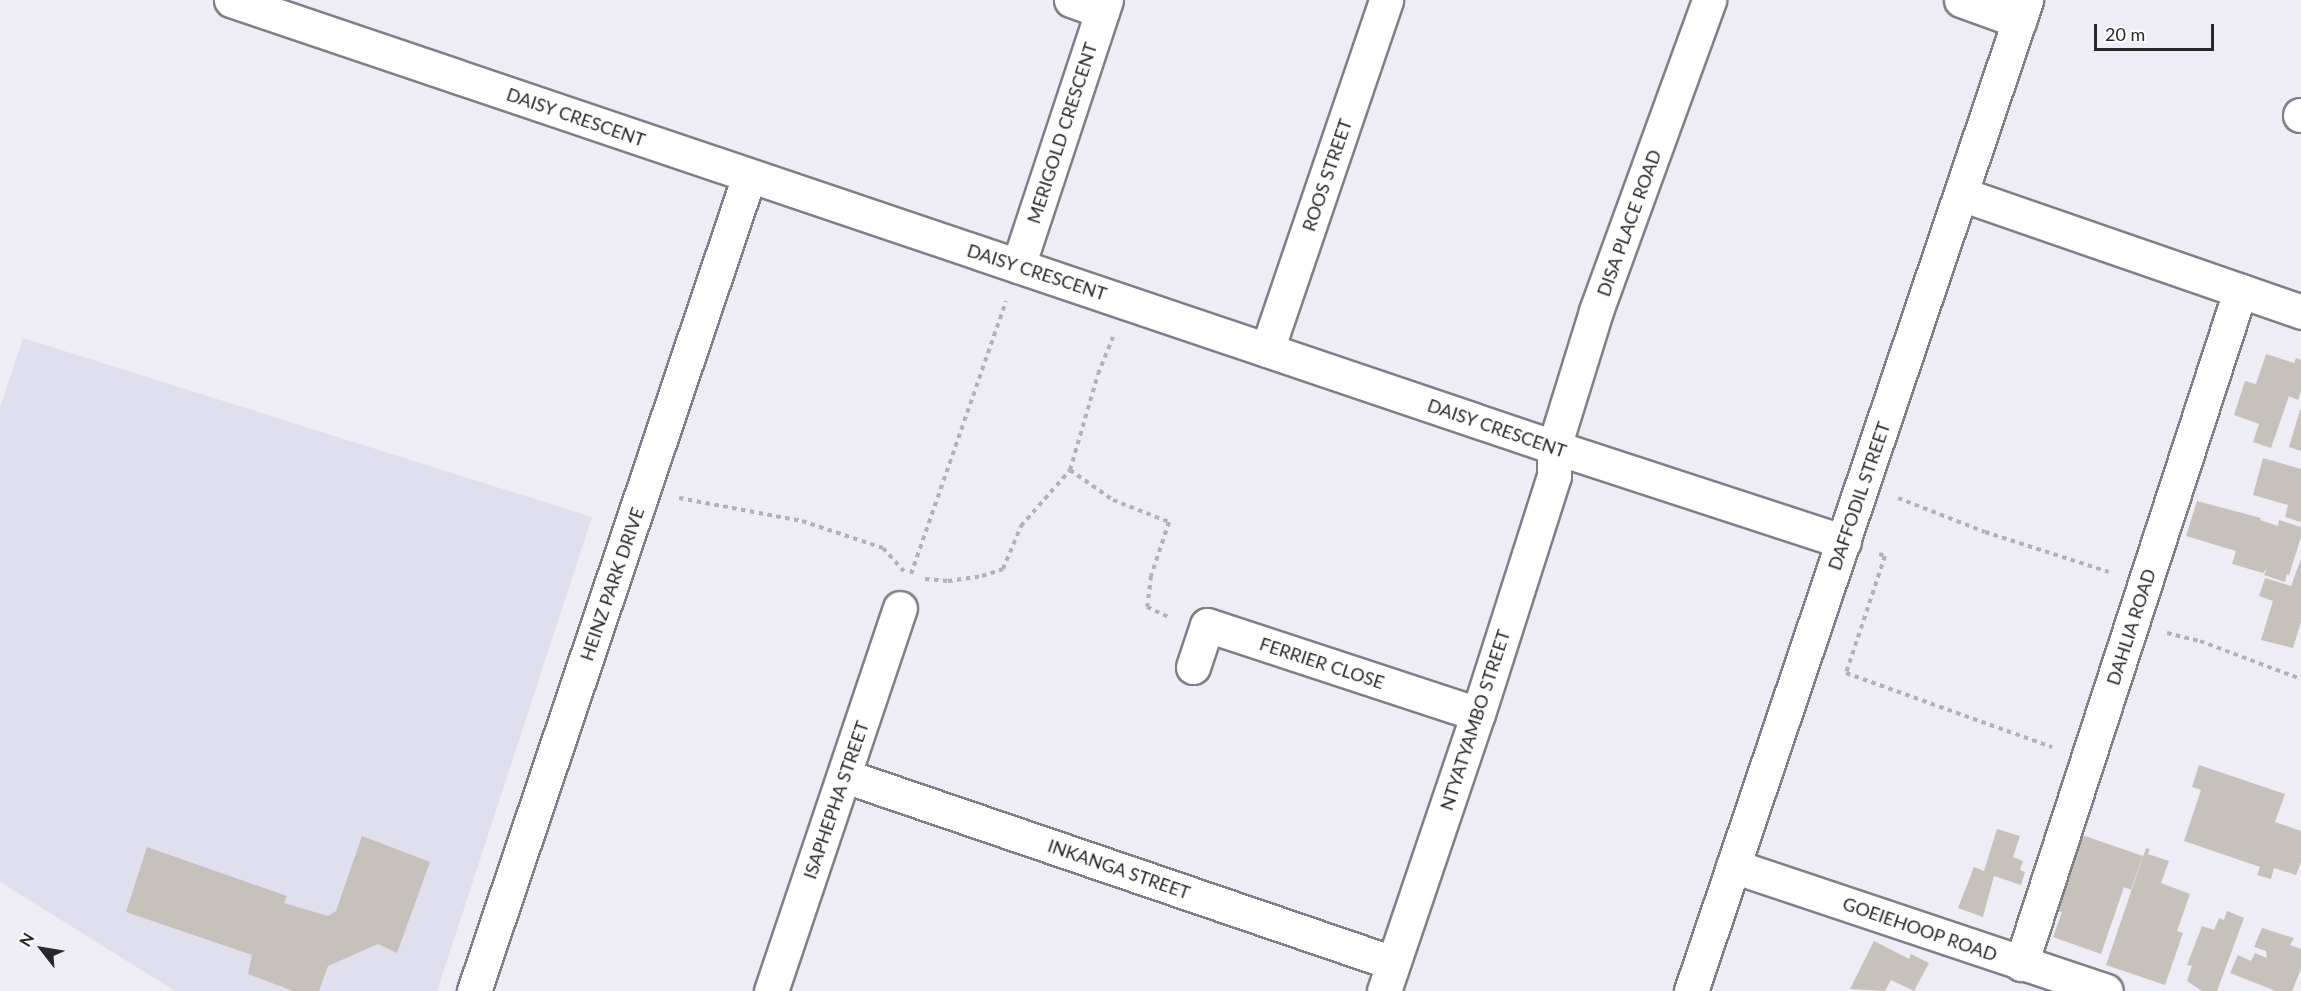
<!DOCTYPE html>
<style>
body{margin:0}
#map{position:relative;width:2301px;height:991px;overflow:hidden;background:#eeedf5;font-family:Lato,sans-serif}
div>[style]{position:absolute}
.built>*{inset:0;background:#e0dfee}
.building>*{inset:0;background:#c6c1bb}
.path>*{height:4px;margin-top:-2px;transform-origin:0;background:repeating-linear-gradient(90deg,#b2b1b8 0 4.5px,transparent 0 9px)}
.roads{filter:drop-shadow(2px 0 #7f7f86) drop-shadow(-2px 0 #7f7f86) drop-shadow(0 2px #7f7f86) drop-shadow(0 -2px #7f7f86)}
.minor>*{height:33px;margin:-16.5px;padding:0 16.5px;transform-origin:16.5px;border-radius:16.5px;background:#fff}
span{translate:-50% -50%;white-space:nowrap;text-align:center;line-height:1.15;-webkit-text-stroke:5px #fff;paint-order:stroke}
.street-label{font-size:18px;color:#28282b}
.north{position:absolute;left:12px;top:919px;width:60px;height:60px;-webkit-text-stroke:4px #fff;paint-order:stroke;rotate:301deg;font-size:16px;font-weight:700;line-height:24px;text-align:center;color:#28282b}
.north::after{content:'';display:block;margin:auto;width:21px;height:27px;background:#28282b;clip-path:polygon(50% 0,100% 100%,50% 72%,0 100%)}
.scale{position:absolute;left:2094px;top:24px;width:120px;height:27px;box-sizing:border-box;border:3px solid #28282b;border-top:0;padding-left:8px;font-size:18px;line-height:21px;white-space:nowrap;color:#28282b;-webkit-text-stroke:4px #fff;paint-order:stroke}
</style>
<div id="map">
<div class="built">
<div style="clip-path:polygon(23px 338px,592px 517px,437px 991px,175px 991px,0 882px,0 408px)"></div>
</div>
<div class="building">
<div style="clip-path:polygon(2266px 354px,2294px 363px,2296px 358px,2301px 360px,2301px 391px,2298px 400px,2289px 396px,2271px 448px,2253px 442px,2259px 424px,2234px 415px,2245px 381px,2256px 384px)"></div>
<div style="clip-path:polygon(2300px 410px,2301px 410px,2301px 451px,2289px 447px)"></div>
<div style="clip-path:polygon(2263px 458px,2301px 469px,2301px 522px,2285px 517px,2288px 505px,2253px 495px)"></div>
<div style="clip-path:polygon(2197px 501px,2261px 518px,2260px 520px,2278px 526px,2279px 520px,2301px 527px,2301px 537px,2289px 575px,2287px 574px,2285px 582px,2264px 575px,2267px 568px,2263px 573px,2232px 564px,2236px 551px,2186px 536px)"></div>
<div style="clip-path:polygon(2301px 559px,2301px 622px,2293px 648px,2261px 640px,2273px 601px,2259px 596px,2265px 578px,2291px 586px)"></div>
<div style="clip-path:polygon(2199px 765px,2285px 794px,2275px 822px,2301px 831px,2301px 862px,2296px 875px,2274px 868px,2271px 879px,2257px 875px,2260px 867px,2184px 841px,2201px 790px,2192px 787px)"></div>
<div style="clip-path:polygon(1997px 829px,2020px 836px,2013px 857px,2023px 861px,2020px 870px,2025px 872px,2021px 885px,1994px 876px,1983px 917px,1958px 908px,1974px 867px,1984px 871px)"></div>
<div style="clip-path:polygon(2082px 835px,2143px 856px,2131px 890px,2124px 887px,2101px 954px,2053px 937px,2062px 912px,2057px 911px,2061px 903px,2058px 902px)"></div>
<div style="clip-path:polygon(362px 836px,430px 862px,397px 953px,378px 944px,328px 966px,319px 991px,293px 991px,248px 974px,252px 955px,126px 912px,147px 847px,287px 896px,284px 903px,328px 916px,336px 911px)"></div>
<div style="clip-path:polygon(2146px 848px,2150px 849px,2148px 854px,2169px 861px,2161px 883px,2190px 894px,2177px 931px,2183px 933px,2165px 985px,2106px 965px)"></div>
<div style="clip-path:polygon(2227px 911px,2244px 918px,2217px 991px,2202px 991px,2187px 981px,2192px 966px,2187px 965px,2202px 926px,2214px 930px,2219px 918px,2224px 920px)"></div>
<div style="clip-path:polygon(2262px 928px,2294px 938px,2290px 945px,2301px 949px,2301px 969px,2292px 991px,2276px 991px,2230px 973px,2238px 955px,2251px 961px,2255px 953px,2267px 958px,2266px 951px,2254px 947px)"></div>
<div style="clip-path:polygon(1874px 941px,1909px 959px,1911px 954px,1929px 963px,1914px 991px,1891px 980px,1885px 991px,1850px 989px)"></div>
</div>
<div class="path">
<div style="left:1070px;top:470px;width:52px;rotate:34.9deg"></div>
<div style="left:1113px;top:500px;width:60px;rotate:21.4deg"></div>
<div style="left:1169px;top:522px;width:57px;rotate:108.4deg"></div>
<div style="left:1151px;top:576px;width:31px;rotate:97deg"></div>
<div style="left:1147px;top:607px;width:26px;rotate:25deg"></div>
<div style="left:679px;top:498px;width:125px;rotate:10.6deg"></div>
<div style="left:802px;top:521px;width:85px;rotate:18.4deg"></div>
<div style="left:883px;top:548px;width:31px;rotate:48deg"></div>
<div style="left:1898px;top:498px;width:93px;rotate:21.3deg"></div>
<div style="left:1985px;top:532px;width:130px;rotate:17.9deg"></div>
<div style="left:1879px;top:554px;width:6px;rotate:18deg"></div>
<div style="left:1885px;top:556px;width:123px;rotate:108.4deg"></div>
<div style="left:1846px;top:673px;width:219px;rotate:19.8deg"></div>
<div style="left:911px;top:574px;width:289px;rotate:-70.8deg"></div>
<div style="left:925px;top:579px;width:23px;rotate:5deg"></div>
<div style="left:948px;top:581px;width:34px;rotate:-8deg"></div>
<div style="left:982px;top:576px;width:22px;rotate:-18deg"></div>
<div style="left:1003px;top:569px;width:47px;rotate:-67.3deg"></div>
<div style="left:1021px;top:526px;width:74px;rotate:-48.8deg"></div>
<div style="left:1070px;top:470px;width:100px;rotate:-73.7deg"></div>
<div style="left:1098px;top:374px;width:40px;rotate:-68deg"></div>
<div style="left:2167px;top:633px;width:34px;rotate:14deg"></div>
<div style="left:2200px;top:641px;width:108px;rotate:20.6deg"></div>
</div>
<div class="roads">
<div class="minor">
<div style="left:231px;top:0;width:1396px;rotate:18.67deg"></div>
<div style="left:1554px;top:447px;width:305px;rotate:18.1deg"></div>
<div style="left:1071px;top:0;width:33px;rotate:20deg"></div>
<div style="left:1961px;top:0;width:62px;rotate:19.9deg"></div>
<div style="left:2300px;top:115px;width:1px"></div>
<div style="left:1961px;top:194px;width:360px;rotate:19.1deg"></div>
<div style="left:1018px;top:266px;width:280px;rotate:-71.7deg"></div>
<div style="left:1267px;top:350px;width:370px;rotate:-71.2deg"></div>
<div style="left:1193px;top:667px;width:44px;rotate:-71.6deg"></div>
<div style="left:1207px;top:625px;width:285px;rotate:18.2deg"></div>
<div style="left:845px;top:776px;width:579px;rotate:18.84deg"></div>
<div style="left:1733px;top:866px;width:393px;rotate:18.5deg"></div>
<div style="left:2021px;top:964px;width:708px;rotate:-71.97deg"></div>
<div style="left:474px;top:991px;width:860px;rotate:-71.35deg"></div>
<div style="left:771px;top:991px;width:404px;rotate:-71.4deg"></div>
<div style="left:1384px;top:991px;width:293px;rotate:-71.3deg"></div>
<div style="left:1478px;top:714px;width:250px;rotate:-72.3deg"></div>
<div style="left:1554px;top:476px;width:29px;rotate:-90deg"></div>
<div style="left:1554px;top:447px;width:142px;rotate:-72.8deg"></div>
<div style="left:1596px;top:311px;width:331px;rotate:-70deg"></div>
<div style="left:1691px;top:991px;width:1046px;rotate:-71.32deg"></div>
</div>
</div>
<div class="street-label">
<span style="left:576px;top:117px;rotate:19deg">DAISY CRESCENT</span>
<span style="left:1062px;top:133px;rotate:-72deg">MERIGOLD CRESCENT</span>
<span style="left:1327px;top:175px;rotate:-71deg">ROOS STREET</span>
<span style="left:1629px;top:223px;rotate:-70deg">DISA PLACE ROAD</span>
<span style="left:1037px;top:272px;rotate:18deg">DAISY CRESCENT</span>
<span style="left:1497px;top:428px;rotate:19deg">DAISY CRESCENT</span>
<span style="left:1859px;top:496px;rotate:-71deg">DAFFODIL STREET</span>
<span style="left:612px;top:584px;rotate:-71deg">HEINZ PARK DRIVE</span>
<span style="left:2131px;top:627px;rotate:-72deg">DAHLIA ROAD</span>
<span style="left:1322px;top:663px;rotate:18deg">FERRIER CLOSE</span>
<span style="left:1475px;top:720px;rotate:-72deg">NTYATYAMBO STREET</span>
<span style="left:836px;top:800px;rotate:-71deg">ISAPHEPHA STREET</span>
<span style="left:1119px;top:869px;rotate:19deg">INKANGA STREET</span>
<span style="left:1920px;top:929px;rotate:19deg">GOEIEHOOP ROAD</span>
</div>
<div class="north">N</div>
<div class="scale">20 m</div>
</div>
